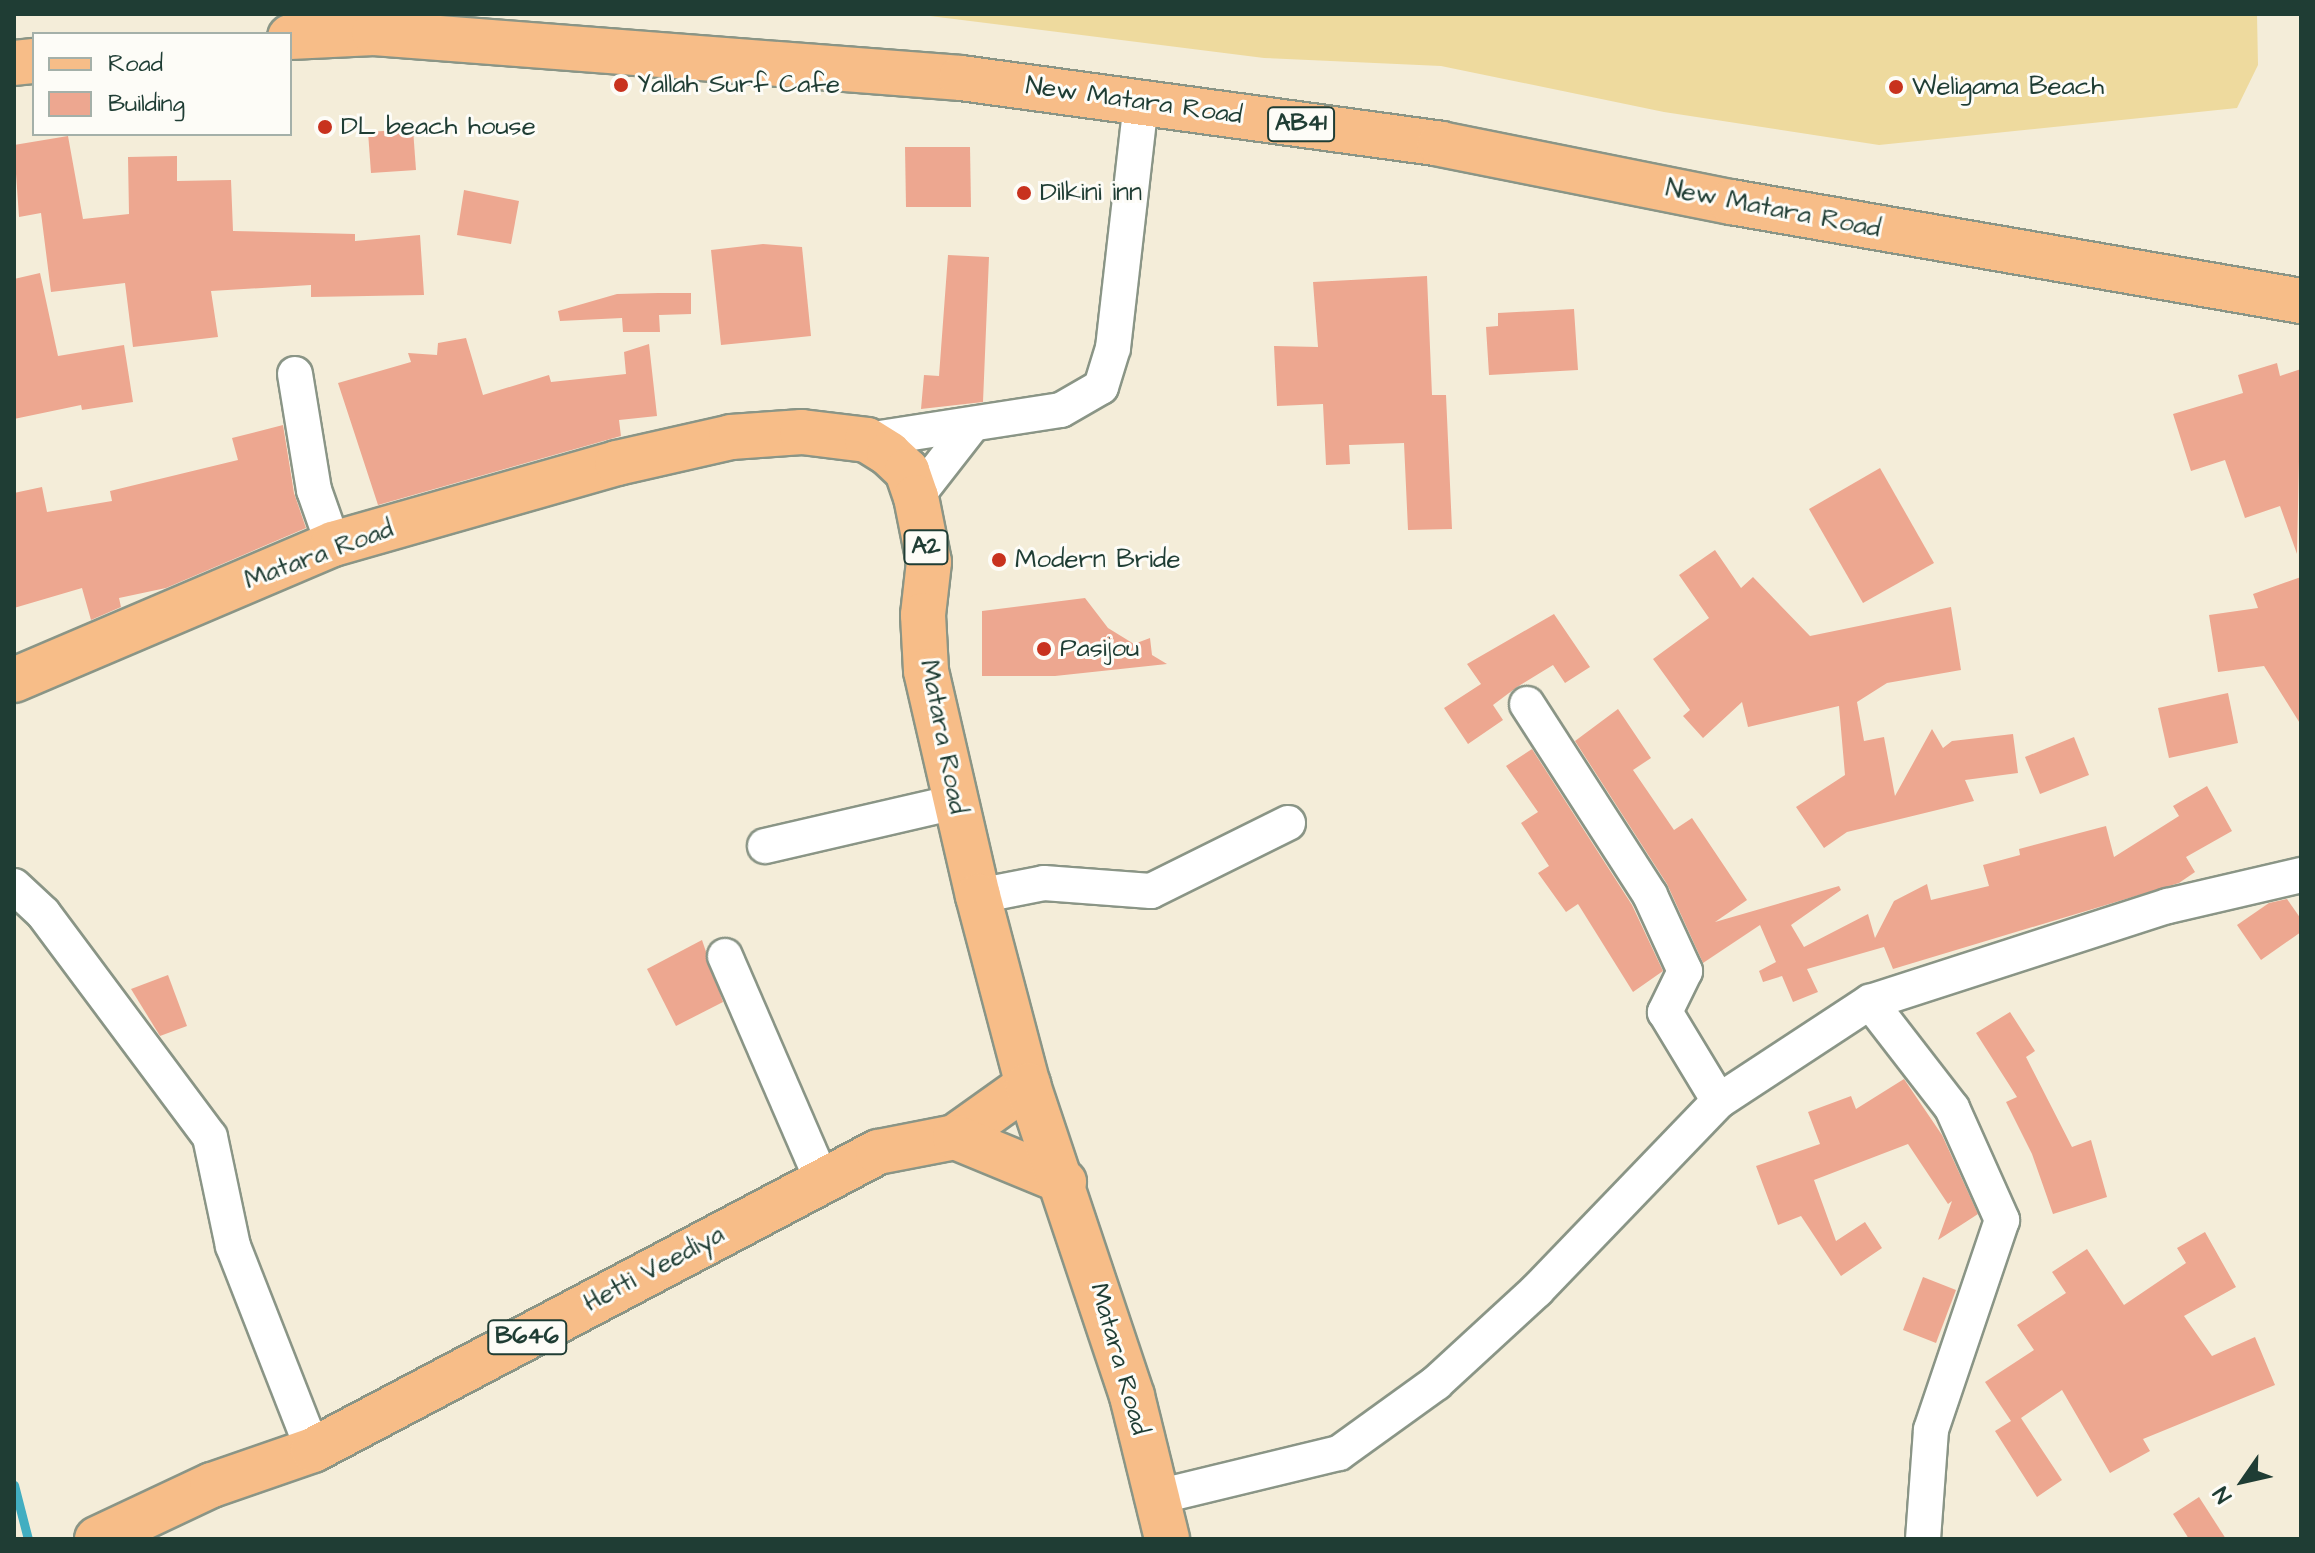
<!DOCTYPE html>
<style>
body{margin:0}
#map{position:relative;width:2315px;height:1553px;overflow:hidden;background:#f4edd9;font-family:"Architects Daughter",sans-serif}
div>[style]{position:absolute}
.sand>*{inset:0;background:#eeda9e}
.stream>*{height:9px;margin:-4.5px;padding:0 4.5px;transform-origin:4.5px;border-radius:4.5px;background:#42aec1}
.building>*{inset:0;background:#eda790}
.roads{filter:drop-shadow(2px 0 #8a9586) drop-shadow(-2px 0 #8a9586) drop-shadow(0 2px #8a9586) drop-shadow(0 -2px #8a9586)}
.street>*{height:34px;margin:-17px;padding:0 17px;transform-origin:17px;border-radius:17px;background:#fff}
.primary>*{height:44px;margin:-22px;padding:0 22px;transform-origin:22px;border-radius:22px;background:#f7bd88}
.highway>*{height:44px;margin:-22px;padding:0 22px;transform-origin:22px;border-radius:22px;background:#f7bd88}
.dots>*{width:22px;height:22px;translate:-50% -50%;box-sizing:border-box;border:4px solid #fdfcf7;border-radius:50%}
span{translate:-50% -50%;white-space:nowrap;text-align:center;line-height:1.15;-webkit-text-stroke:6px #fdfcf7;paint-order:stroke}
.shield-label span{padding:2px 6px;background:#fdfcf7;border:2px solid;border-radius:6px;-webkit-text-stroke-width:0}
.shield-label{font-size:24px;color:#1f3d34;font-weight:700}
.poi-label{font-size:26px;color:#1f3d34}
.left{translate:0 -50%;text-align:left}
.street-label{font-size:26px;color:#1f3d34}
.frame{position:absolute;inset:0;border:16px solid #1f3d34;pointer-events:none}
.legend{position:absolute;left:32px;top:32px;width:260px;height:104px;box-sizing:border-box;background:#fdfcf7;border:2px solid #a4b0a9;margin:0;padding:10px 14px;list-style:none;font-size:24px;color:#1f3d34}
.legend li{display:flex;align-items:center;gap:16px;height:40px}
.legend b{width:40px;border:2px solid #a4b0a9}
.north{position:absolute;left:2203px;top:1441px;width:80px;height:80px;-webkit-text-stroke:6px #fdfcf7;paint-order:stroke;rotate:236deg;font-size:22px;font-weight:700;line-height:32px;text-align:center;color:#1f3d34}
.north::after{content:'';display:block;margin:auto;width:28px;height:36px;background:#1f3d34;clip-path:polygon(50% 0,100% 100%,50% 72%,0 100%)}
</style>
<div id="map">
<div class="sand">
<div style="clip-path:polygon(914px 14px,2257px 14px,2258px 65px,2237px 108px,1879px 145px,1664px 112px,1441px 66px,1264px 58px)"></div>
</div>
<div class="stream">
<div style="left:14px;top:1485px;width:56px;rotate:75.5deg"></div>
</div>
<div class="building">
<div style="clip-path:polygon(413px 129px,416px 170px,371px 173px,368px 132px)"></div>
<div style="clip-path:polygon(68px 136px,83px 219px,129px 214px,128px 157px,177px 156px,177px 181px,231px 180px,233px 231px,355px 234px,355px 241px,420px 235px,424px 295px,311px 297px,311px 285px,211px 291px,218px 337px,133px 347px,125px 283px,51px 292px,41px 213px,19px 217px,14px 145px)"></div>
<div style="clip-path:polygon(905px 147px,970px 147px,971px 207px,906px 207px)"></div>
<div style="clip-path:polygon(464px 190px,519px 201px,511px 244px,457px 235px)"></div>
<div style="clip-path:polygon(763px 244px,802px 247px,811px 336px,721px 345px,711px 250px)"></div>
<div style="clip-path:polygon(948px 255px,989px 257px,983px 402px,921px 409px,924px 375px,939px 376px)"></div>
<div style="clip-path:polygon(40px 273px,58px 356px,124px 345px,133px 402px,82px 410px,81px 405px,14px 419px,14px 279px)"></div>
<div style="clip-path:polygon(1427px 276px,1432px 395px,1446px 395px,1452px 529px,1408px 530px,1404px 443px,1349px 445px,1350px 464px,1326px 465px,1323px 404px,1277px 406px,1274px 346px,1318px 347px,1313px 282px)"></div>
<div style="clip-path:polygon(658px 293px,691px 293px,691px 314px,659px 315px,660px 332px,623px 332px,622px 318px,560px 321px,558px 311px,617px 294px)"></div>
<div style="clip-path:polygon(1574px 309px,1578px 370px,1489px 375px,1486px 327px,1498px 326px,1498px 313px)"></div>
<div style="clip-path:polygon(466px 338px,483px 395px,549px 375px,551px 382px,626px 374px,624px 352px,649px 344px,657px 416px,619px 420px,621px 436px,378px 505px,338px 383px,411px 362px,408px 353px,437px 355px,438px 343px)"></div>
<div style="clip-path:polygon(2277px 363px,2280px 376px,2301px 369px,2297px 554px,2280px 506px,2245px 518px,2225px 460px,2191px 471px,2173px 414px,2243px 393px,2238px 375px)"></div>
<div style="clip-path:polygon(283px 425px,294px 493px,306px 528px,166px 588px,119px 598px,121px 607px,91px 620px,82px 588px,14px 608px,14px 493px,42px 487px,47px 512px,112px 501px,110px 491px,238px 460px,232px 438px)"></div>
<div style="clip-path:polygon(1880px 468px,1934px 563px,1863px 603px,1809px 509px)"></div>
<div style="clip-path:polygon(1715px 550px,1741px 588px,1753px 577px,1810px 636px,1951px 607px,1961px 670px,1887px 683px,1857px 702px,1864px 741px,1884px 737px,1895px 796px,1932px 729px,1943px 748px,1952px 741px,2013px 734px,2018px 773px,1965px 780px,1974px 801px,1847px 832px,1824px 848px,1796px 807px,1845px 775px,1839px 706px,1748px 727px,1742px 702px,1703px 738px,1683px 716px,1690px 710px,1653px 659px,1709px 618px,1679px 575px)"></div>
<div style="clip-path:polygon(2301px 577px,2301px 725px,2264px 666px,2218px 672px,2209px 615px,2258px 608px,2253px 594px)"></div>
<div style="clip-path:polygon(1085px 598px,1108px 628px,1134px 644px,1150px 638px,1152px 655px,1167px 664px,1055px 676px,982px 676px,982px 611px)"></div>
<div style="clip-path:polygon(1554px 614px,1590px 667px,1565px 683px,1553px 665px,1517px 687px,1493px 705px,1503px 720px,1468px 744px,1444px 708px,1481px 684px,1467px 664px)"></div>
<div style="clip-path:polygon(2228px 693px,2238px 743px,2169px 758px,2158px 708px)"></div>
<div style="clip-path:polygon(1618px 709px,1651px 758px,1633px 770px,1674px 830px,1692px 818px,1747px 900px,1715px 922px,1839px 886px,1841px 890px,1791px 925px,1804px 947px,1868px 914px,1875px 938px,1894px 901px,1927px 884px,1931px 900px,1989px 886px,1983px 865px,2020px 855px,2019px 849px,2106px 826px,2114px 857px,2179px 816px,2173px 806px,2207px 786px,2232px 831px,2186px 857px,2195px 872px,2179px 883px,1893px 969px,1884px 947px,1807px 969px,1818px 992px,1793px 1002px,1782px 976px,1763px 982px,1759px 971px,1776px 962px,1760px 925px,1703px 963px,1667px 884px,1575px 741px)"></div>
<div style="clip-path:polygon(2074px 737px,2089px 775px,2040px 794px,2025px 757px)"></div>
<div style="clip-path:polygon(1532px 749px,1632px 905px,1663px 971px,1633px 992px,1578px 904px,1566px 912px,1538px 873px,1549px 866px,1521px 823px,1538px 812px,1506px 766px)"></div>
<div style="clip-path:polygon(2287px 899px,2301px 919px,2301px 932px,2261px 960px,2237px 925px,2269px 903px)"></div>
<div style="clip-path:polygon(702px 940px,723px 1002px,676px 1026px,647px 969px)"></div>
<div style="clip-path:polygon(168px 975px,187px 1026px,160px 1036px,131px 989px)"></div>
<div style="clip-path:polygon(2010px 1012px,2035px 1051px,2026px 1057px,2072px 1147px,2091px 1140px,2107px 1197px,2053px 1214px,2032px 1154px,2006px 1102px,2017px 1097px,1976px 1033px)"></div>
<div style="clip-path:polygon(1904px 1079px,1942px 1135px,1978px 1214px,1938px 1240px,1952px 1201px,1948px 1204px,1908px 1144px,1814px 1180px,1836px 1241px,1865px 1222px,1882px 1248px,1841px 1276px,1801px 1216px,1778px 1225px,1756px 1166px,1820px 1144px,1808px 1112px,1851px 1096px,1856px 1109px)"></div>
<div style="clip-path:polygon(2205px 1232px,2236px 1287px,2184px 1316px,2212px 1356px,2255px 1337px,2275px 1385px,2143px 1439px,2150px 1451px,2110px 1473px,2062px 1390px,2021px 1418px,2062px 1480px,2037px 1497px,1995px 1431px,2011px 1421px,1985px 1382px,2034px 1350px,2017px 1325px,2066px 1293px,2052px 1272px,2087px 1249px,2124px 1305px,2186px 1263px,2177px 1248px)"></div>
<div style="clip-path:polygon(1923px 1277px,1956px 1290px,1936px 1343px,1903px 1330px)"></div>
<div style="clip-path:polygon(2199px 1497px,2226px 1539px,2189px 1539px,2173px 1514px)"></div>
</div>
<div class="roads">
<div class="street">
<div style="left:295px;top:374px;width:118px;rotate:80.7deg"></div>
<div style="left:314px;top:490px;width:57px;rotate:70.6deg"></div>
<div style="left:867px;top:440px;width:196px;rotate:-8.8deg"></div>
<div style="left:1061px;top:410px;width:46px;rotate:-29.9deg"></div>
<div style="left:1101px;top:387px;width:41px;rotate:-72.9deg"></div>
<div style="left:1113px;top:348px;width:248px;rotate:-83.5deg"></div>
<div style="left:916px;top:497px;width:88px;rotate:-52deg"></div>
<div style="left:1527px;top:704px;width:227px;rotate:57.2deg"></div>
<div style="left:1650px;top:895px;width:84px;rotate:65.3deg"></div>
<div style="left:1685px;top:971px;width:46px;rotate:116deg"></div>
<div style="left:1665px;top:1012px;width:104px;rotate:58.8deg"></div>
<div style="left:765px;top:846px;width:195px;rotate:-13deg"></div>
<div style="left:14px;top:886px;width:40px;rotate:43deg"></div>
<div style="left:43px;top:913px;width:279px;rotate:53.3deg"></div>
<div style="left:210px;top:1137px;width:111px;rotate:78.1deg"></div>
<div style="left:233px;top:1246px;width:219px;rotate:68.6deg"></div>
<div style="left:978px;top:896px;width:67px;rotate:-11.1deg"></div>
<div style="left:1044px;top:883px;width:107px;rotate:4.3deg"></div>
<div style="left:1151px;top:891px;width:153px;rotate:-26.4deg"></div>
<div style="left:725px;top:956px;width:242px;rotate:66.6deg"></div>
<div style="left:1870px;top:1002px;width:134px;rotate:52.3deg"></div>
<div style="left:1952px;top:1108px;width:123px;rotate:65.9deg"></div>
<div style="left:2002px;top:1220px;width:222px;rotate:108.7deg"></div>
<div style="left:1931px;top:1430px;width:109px;rotate:94.2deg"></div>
<div style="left:1157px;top:1497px;width:187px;rotate:-13.6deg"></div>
<div style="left:1339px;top:1453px;width:120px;rotate:-35.8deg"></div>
<div style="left:1436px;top:1383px;width:137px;rotate:-42.6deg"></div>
<div style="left:1537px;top:1290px;width:262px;rotate:-46.1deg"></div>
<div style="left:1719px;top:1101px;width:181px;rotate:-33.3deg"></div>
<div style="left:1870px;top:1002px;width:313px;rotate:-17.9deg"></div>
<div style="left:2168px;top:906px;width:137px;rotate:-13.1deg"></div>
</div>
<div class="primary">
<div style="left:290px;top:37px;width:84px;rotate:-2.7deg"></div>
<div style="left:374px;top:33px;width:589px;rotate:4.38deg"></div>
<div style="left:961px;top:78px;width:484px;rotate:7.8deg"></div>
<div style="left:1440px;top:144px;width:297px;rotate:11.3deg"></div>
<div style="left:1731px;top:202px;width:579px;rotate:9.85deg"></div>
<div style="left:14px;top:63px;width:20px;rotate:-6deg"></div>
<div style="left:955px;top:1137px;width:90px;rotate:-35.5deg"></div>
<div style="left:97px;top:1539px;width:127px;rotate:-25.2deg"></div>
<div style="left:212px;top:1485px;width:107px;rotate:-19.1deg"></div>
<div style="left:313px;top:1450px;width:639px;rotate:-27.81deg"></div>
<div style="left:878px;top:1152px;width:78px;rotate:-11deg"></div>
<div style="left:955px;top:1137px;width:118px;rotate:22.4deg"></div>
</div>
<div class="highway">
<div style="left:14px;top:680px;width:347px;rotate:-23.1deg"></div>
<div style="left:333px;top:544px;width:295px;rotate:-15.9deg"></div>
<div style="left:617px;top:463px;width:117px;rotate:-12.8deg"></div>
<div style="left:731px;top:437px;width:71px;rotate:-4deg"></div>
<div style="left:802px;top:432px;width:65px;rotate:7deg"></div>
<div style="left:867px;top:440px;width:26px;rotate:32deg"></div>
<div style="left:889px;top:454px;width:25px;rotate:43deg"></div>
<div style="left:907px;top:471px;width:28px;rotate:71deg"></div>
<div style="left:916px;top:497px;width:66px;rotate:78.7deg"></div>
<div style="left:929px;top:562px;width:53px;rotate:96.5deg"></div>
<div style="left:923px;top:615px;width:56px;rotate:86.9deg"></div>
<div style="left:926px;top:671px;width:231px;rotate:77deg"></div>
<div style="left:978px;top:896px;width:196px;rotate:75.2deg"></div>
<div style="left:1028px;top:1085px;width:328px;rotate:71.5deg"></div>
<div style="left:1132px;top:1396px;width:147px;rotate:76.2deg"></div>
</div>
</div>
<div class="dots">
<div style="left:621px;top:85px;background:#c8321e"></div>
<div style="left:1896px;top:87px;background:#c8321e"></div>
<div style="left:325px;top:127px;background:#c8321e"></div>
<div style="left:1024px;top:193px;background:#c8321e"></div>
<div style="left:999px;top:560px;background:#c8321e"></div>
<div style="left:1044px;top:649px;background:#c8321e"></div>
</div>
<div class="shield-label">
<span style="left:1301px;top:124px">AB41</span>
<span style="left:926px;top:547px">A2</span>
<span style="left:527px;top:1337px">B646</span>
</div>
<div class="poi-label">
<span class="left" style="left:637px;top:85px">Yallah Surf Cafe</span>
<span class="left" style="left:1912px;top:87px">Weligama Beach</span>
<span class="left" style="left:341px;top:127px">DL beach house</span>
<span class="left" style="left:1040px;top:193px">Dilkini inn</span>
<span class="left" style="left:1015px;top:560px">Modern Bride</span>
<span class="left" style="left:1060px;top:649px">Pasijou</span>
</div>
<div class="street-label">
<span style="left:1134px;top:101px;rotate:8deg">New Matara Road</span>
<span style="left:1773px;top:209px;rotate:11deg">New Matara Road</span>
<span style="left:319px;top:555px;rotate:-20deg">Matara Road</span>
<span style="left:943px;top:737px;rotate:79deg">Matara Road</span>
<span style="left:654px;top:1269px;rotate:-28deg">Hetti Veediya</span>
<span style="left:1119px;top:1359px;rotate:74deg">Matara Road</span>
</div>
<div class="frame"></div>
<ul class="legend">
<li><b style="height:10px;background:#f7bd88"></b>Road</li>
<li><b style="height:22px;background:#eda790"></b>Building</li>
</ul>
<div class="north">N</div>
</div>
